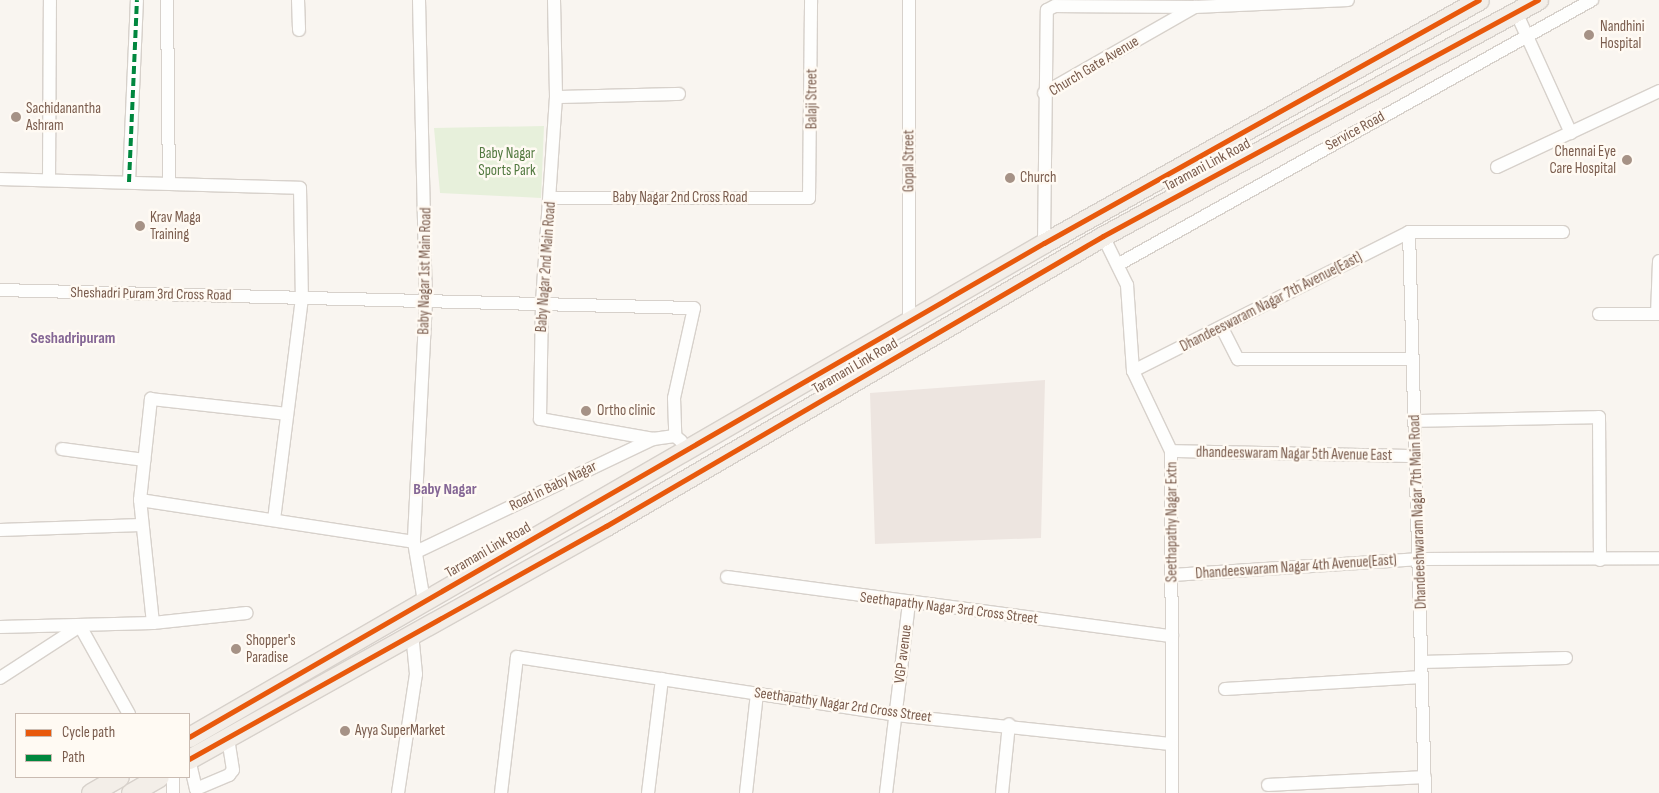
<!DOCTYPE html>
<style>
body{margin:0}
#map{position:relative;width:1659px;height:793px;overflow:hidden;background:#f9f5f0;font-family:"Sofia Sans Condensed",sans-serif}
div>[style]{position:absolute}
.industrial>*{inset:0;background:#ede5e0}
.green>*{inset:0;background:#e7f0db}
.roads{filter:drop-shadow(1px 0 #d7d1cb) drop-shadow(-1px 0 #d7d1cb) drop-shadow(0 1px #d7d1cb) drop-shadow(0 -1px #d7d1cb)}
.minor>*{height:12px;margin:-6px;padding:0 6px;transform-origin:6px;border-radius:6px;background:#fefefd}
.primary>*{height:19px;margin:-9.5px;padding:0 9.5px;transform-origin:9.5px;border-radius:9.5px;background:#f3eee8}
.quiet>*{height:4px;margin-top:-2px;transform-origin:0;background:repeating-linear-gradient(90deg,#00873e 0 8px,transparent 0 12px)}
.cycleway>*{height:5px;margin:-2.5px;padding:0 2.5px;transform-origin:2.5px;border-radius:2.5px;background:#e8590c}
.dots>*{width:14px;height:14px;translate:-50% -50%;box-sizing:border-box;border:2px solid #fffaf3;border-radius:50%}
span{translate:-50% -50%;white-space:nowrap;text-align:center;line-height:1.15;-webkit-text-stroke:5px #fffaf3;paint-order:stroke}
.poi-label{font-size:15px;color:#7a5c4d}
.left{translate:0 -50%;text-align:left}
.right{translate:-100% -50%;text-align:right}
.street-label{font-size:15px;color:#7a5c4d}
.park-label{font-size:15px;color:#537a41}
.neighbourhood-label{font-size:16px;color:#846695;font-weight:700}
.legend{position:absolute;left:15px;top:713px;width:175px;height:65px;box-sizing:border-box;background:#fffaf3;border:1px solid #cabbb1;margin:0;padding:6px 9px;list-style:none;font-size:15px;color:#7a5c4d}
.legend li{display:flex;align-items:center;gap:10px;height:25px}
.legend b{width:25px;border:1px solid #cabbb1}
</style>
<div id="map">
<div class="industrial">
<div style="clip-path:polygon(1045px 380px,1041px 538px,875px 544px,870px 393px)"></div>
</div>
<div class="green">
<div style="clip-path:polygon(544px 126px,541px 198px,440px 193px,434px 128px)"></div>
</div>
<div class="roads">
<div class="minor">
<div style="left:167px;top:0;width:182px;rotate:89.4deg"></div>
<div style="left:298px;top:0;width:30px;rotate:88deg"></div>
<div style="left:419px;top:0;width:301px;rotate:88.7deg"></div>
<div style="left:426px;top:301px;width:241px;rotate:92.9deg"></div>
<div style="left:414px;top:542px;width:60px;rotate:80.4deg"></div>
<div style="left:554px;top:0;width:97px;rotate:88.8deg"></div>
<div style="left:556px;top:97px;width:206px;rotate:93.9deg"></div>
<div style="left:542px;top:303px;width:116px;rotate:91deg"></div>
<div style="left:540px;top:419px;width:115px;rotate:10deg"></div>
<div style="left:909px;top:0;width:322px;rotate:90deg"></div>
<div style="left:1516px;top:12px;width:133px;rotate:65.6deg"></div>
<div style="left:1044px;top:93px;width:174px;rotate:-29.7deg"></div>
<div style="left:1195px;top:7px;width:153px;rotate:-2.6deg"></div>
<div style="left:556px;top:97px;width:123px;rotate:-1.4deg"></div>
<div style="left:1497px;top:167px;width:179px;rotate:-25.1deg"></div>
<div style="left:0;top:179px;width:300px;rotate:1.7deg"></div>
<div style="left:300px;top:188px;width:110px;rotate:89deg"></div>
<div style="left:302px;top:298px;width:223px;rotate:97.2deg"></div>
<div style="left:49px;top:180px;width:180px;rotate:-89.7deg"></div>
<div style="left:129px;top:182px;width:182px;rotate:-87.5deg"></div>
<div style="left:551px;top:198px;width:258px"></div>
<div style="left:809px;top:198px;width:198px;rotate:-89.4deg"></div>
<div style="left:1409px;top:232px;width:561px;rotate:88.37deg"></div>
<div style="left:1103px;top:236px;width:55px;rotate:63.9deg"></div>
<div style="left:1127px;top:285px;width:86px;rotate:86deg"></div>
<div style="left:1133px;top:371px;width:89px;rotate:64.6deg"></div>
<div style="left:1171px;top:451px;width:342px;rotate:89.8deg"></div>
<div style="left:1044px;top:243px;width:233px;rotate:-89.3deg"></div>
<div style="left:1047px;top:10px;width:9px;rotate:-27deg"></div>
<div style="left:1055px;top:6px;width:140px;rotate:0.4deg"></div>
<div style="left:1119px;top:264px;width:542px;rotate:-29.17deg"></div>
<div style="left:0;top:290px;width:694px;rotate:1.49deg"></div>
<div style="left:694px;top:308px;width:92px;rotate:102.5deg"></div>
<div style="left:674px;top:398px;width:38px;rotate:88deg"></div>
<div style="left:1599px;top:314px;width:60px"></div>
<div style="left:1657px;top:314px;width:53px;rotate:-87.8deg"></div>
<div style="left:1222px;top:328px;width:35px;rotate:63deg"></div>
<div style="left:1238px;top:359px;width:174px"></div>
<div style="left:1133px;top:371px;width:309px;rotate:-26.7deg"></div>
<div style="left:1409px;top:232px;width:154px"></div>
<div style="left:1414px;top:421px;width:185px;rotate:-1.2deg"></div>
<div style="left:1599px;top:417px;width:143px;rotate:89.6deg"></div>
<div style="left:62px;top:449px;width:83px;rotate:7.6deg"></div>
<div style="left:1171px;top:451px;width:245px;rotate:1.2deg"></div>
<div style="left:140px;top:500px;width:277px;rotate:8.7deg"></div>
<div style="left:0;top:530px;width:141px;rotate:-2deg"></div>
<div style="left:416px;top:552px;width:263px;rotate:-25.5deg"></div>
<div style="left:653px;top:439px;width:22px;rotate:-8deg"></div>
<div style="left:675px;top:436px;width:8px;rotate:40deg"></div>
<div style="left:1172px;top:575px;width:249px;rotate:-3.7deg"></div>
<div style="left:1420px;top:559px;width:239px;rotate:-0.2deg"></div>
<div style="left:727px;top:577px;width:449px;rotate:7.6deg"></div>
<div style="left:153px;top:623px;width:124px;rotate:-96deg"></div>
<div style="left:140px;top:500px;width:102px;rotate:-83.8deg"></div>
<div style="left:151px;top:399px;width:136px;rotate:6.3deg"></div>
<div style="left:0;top:627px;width:153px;rotate:-1.5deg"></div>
<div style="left:153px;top:623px;width:94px;rotate:-6.1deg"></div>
<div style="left:1422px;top:662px;width:144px;rotate:-1.6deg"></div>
<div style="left:0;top:678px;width:95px;rotate:-33deg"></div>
<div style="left:80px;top:626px;width:101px;rotate:60.9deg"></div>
<div style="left:1225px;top:689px;width:197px;rotate:-3.5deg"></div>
<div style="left:189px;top:759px;width:31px;rotate:77deg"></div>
<div style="left:196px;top:789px;width:36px;rotate:-23deg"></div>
<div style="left:229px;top:775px;width:6px;rotate:-51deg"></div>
<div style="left:233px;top:770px;width:33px;rotate:-99deg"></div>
<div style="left:173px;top:777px;width:16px;rotate:90deg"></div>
<div style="left:1268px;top:785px;width:157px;rotate:-2.9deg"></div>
<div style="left:398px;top:793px;width:120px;rotate:-81.4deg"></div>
<div style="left:416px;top:674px;width:41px;rotate:-95.6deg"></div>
<div style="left:501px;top:793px;width:137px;rotate:-83.3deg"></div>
<div style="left:517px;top:657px;width:382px;rotate:8.7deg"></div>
<div style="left:895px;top:715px;width:278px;rotate:6deg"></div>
<div style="left:648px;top:793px;width:115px;rotate:-83deg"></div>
<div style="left:746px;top:793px;width:100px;rotate:-83.7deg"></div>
<div style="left:886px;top:793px;width:190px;rotate:-83.1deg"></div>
<div style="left:1002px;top:793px;width:69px;rotate:-84.2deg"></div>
</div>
<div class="primary">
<div style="left:189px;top:737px;width:987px;rotate:-30.02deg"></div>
<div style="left:1044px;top:243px;width:498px;rotate:-29.2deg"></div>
<div style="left:189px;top:759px;width:478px;rotate:-29.2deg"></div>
<div style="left:606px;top:526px;width:575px;rotate:-30.26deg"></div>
<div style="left:1103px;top:236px;width:495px;rotate:-28.5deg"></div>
<div style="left:91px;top:793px;width:32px;rotate:-30deg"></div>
<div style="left:131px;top:793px;width:32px;rotate:-30deg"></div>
</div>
</div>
<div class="quiet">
<div style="left:129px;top:182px;width:182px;rotate:-87.5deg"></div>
</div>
<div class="cycleway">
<div style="left:189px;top:737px;width:987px;rotate:-30.02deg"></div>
<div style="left:1044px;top:243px;width:498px;rotate:-29.2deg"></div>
<div style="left:189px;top:759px;width:478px;rotate:-29.2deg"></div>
<div style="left:606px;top:526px;width:575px;rotate:-30.26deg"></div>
<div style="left:1103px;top:236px;width:495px;rotate:-28.5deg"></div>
</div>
<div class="dots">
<div style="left:1589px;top:35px;background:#a69286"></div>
<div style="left:16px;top:117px;background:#a69286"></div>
<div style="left:1627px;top:160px;background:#a69286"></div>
<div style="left:1010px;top:178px;background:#a69286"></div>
<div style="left:140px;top:226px;background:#a69286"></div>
<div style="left:586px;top:411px;background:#a69286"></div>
<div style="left:236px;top:649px;background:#a69286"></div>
<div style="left:345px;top:731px;background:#a69286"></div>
</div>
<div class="poi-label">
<span class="left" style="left:1600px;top:35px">Nandhini<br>Hospital</span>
<span class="left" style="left:26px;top:117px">Sachidanantha<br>Ashram</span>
<span class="right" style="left:1616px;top:160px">Chennai Eye<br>Care Hospital</span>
<span class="left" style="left:1020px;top:178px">Church</span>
<span class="left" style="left:150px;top:226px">Krav Maga<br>Training</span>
<span class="left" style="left:597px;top:411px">Ortho clinic</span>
<span class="left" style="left:246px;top:649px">Shopper's<br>Paradise</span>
<span class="left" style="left:355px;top:731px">Ayya SuperMarket</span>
</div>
<div class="street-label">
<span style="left:1094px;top:66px;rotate:-31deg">Church Gate Avenue</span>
<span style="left:812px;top:99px;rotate:-90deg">Balaji Street</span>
<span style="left:1355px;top:131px;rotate:-29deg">Service Road</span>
<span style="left:909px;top:161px;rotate:-90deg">Gopal Street</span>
<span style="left:1207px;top:165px;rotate:-28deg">Taramani Link Road</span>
<span style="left:680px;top:198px">Baby Nagar 2nd Cross Road</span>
<span style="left:546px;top:267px;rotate:-86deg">Baby Nagar 2nd Main Road</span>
<span style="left:425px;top:271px;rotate:-89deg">Baby Nagar 1st Main Road</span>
<span style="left:151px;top:294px;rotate:1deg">Sheshadri Puram 3rd Cross Road</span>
<span style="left:1271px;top:302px;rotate:-27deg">Dhandeeswaram Nagar 7th Avenue(East)</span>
<span style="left:855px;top:366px;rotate:-30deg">Taramani Link Road</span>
<span style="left:1294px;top:454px;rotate:1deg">dhandeeswaram Nagar 5th Avenue East</span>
<span style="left:553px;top:486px;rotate:-26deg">Road in Baby Nagar</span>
<span style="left:1418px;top:512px;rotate:-92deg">Dhandeeshwaram Nagar 7th Main Road</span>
<span style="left:1172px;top:522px;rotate:-90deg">Seethapathy Nagar Extn</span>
<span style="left:488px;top:550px;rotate:-30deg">Taramani Link Road</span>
<span style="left:1296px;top:567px;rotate:-4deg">Dhandeeswaram Nagar 4th Avenue(East)</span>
<span style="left:949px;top:608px;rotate:7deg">Seethapathy Nagar 3rd Cross Street</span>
<span style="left:903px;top:654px;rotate:-83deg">VGP avenue</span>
<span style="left:843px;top:705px;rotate:8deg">Seethapathy Nagar 2rd Cross Street</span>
</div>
<div class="park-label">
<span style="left:507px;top:162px">Baby Nagar<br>Sports Park</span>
</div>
<div class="neighbourhood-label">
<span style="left:73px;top:339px">Seshadripuram</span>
<span style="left:445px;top:490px">Baby Nagar</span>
</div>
<ul class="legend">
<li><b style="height:6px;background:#e8590c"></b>Cycle path</li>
<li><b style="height:6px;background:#00873e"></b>Path</li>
</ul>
</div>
